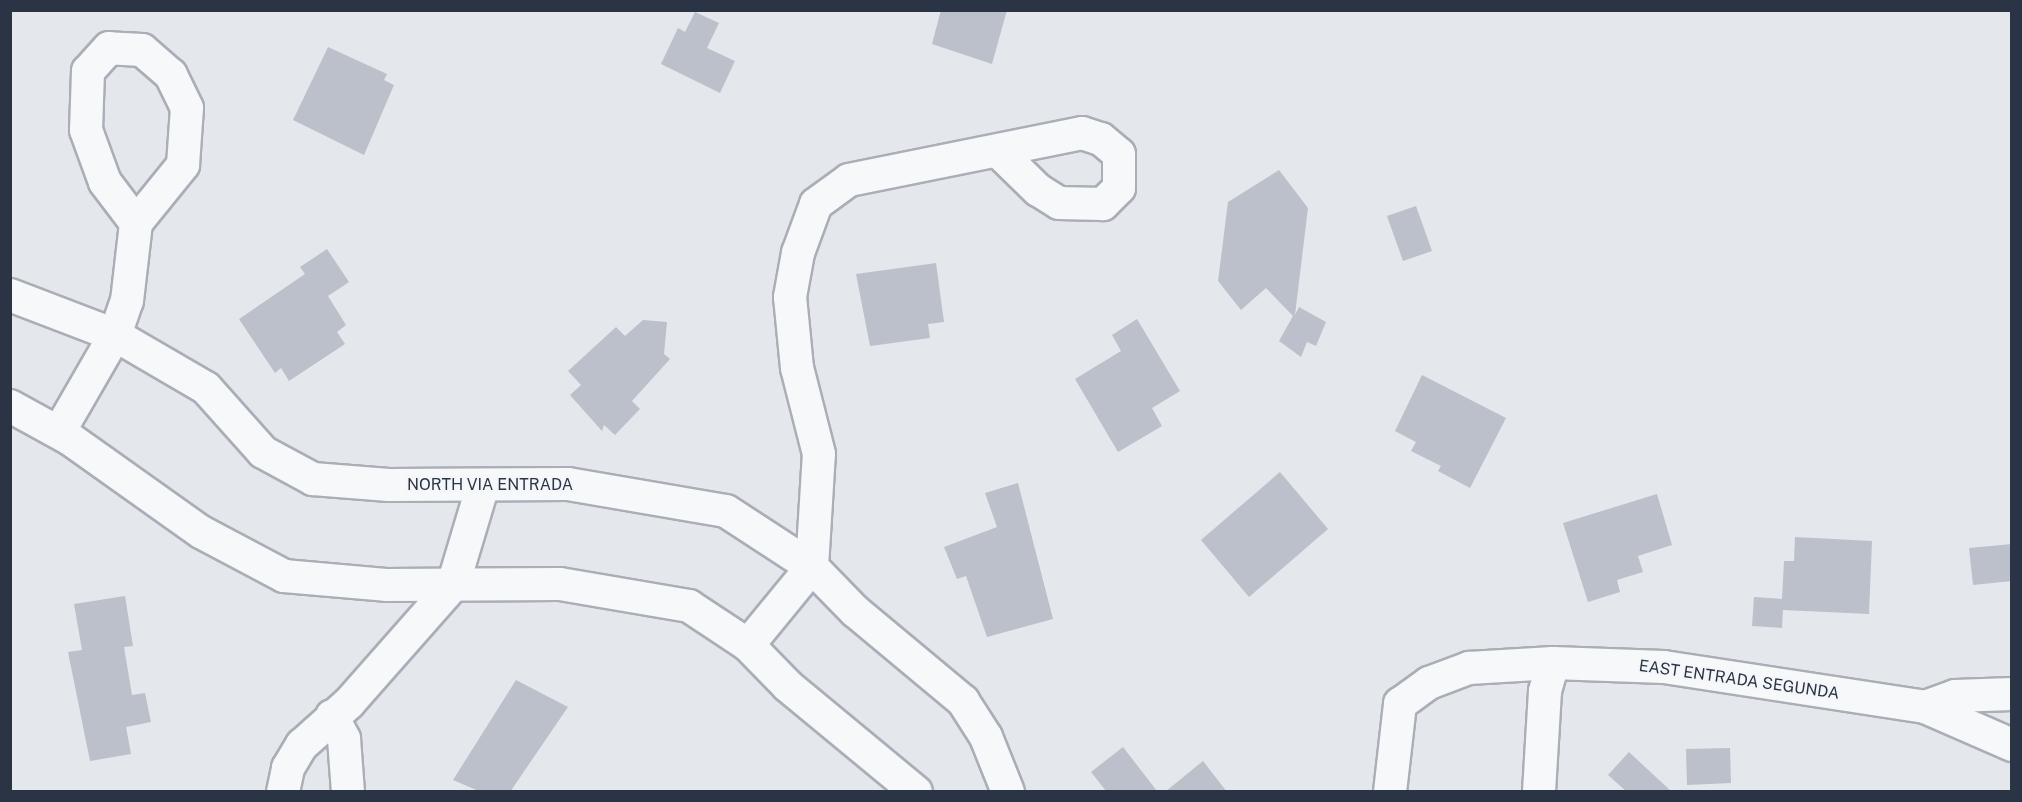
<!DOCTYPE html>
<style>
body{margin:0}
#map{position:relative;width:2022px;height:802px;overflow:hidden;background:#e4e7ec;font-family:"Public Sans",sans-serif}
div>[style]{position:absolute}
.building>*{inset:0;background:#bbc0ca}
.roads{filter:drop-shadow(2px 0 #a9aeb7) drop-shadow(-2px 0 #a9aeb7) drop-shadow(0 2px #a9aeb7) drop-shadow(0 -2px #a9aeb7)}
.street>*{height:32px;margin:-16px;padding:0 16px;transform-origin:16px;border-radius:16px;background:#f7f8fa}
span{translate:-50% -50%;white-space:nowrap;text-align:center;line-height:1.15;-webkit-text-stroke:4.5px #f4f6f9;paint-order:stroke}
.street-label{font-size:16px;color:#2b3445}
.frame{position:absolute;inset:0;border:12px solid #2b3445;pointer-events:none}
</style>
<div id="map">
<div class="building">
<div style="clip-path:polygon(941px 10px,1007px 10px,992px 64px,932px 44px)"></div>
<div style="clip-path:polygon(695px 12px,719px 23px,707px 48px,735px 61px,720px 93px,661px 64px,678px 28px,685px 32px)"></div>
<div style="clip-path:polygon(328px 47px,387px 74px,384px 80px,394px 85px,364px 155px,293px 120px)"></div>
<div style="clip-path:polygon(1279px 170px,1308px 208px,1295px 315px,1299px 307px,1326px 322px,1316px 346px,1307px 342px,1301px 357px,1279px 341px,1293px 316px,1266px 288px,1241px 310px,1218px 281px,1228px 202px)"></div>
<div style="clip-path:polygon(1416px 206px,1432px 251px,1403px 261px,1387px 216px)"></div>
<div style="clip-path:polygon(327px 249px,349px 282px,328px 296px,346px 325px,337px 332px,345px 344px,289px 381px,281px 368px,275px 373px,239px 319px,305px 274px,300px 267px)"></div>
<div style="clip-path:polygon(936px 263px,944px 322px,928px 324px,930px 338px,870px 346px,856px 274px)"></div>
<div style="clip-path:polygon(1137px 319px,1180px 391px,1152px 408px,1162px 426px,1118px 452px,1075px 379px,1121px 351px,1112px 335px)"></div>
<div style="clip-path:polygon(643px 320px,667px 322px,664px 354px,670px 359px,632px 401px,640px 409px,615px 435px,604px 425px,602px 431px,570px 395px,581px 385px,568px 371px,616px 327px,625px 336px)"></div>
<div style="clip-path:polygon(1422px 375px,1506px 418px,1470px 488px,1438px 471px,1441px 466px,1411px 451px,1416px 442px,1395px 431px)"></div>
<div style="clip-path:polygon(1280px 472px,1328px 529px,1249px 597px,1201px 540px)"></div>
<div style="clip-path:polygon(1018px 483px,1053px 619px,987px 637px,966px 576px,957px 579px,944px 547px,997px 527px,985px 493px)"></div>
<div style="clip-path:polygon(1657px 494px,1672px 545px,1638px 556px,1643px 572px,1617px 580px,1620px 592px,1588px 602px,1563px 523px)"></div>
<div style="clip-path:polygon(1795px 537px,1872px 541px,1869px 614px,1783px 610px,1782px 628px,1752px 626px,1754px 597px,1782px 599px,1784px 561px,1794px 561px)"></div>
<div style="clip-path:polygon(2012px 544px,2012px 581px,1973px 585px,1969px 548px)"></div>
<div style="clip-path:polygon(125px 596px,133px 646px,124px 647px,132px 695px,145px 693px,151px 722px,126px 727px,131px 754px,90px 761px,68px 652px,82px 650px,74px 604px)"></div>
<div style="clip-path:polygon(516px 680px,568px 707px,510px 792px,481px 792px,453px 780px)"></div>
<div style="clip-path:polygon(1123px 747px,1157px 791px,1106px 791px,1091px 772px)"></div>
<div style="clip-path:polygon(1730px 748px,1731px 783px,1687px 785px,1686px 749px)"></div>
<div style="clip-path:polygon(1629px 752px,1672px 792px,1627px 792px,1608px 775px)"></div>
<div style="clip-path:polygon(1203px 761px,1227px 792px,1165px 792px)"></div>
</div>
<div class="roads">
<div class="street">
<div style="left:10px;top:295px;width:112px;rotate:20.9deg"></div>
<div style="left:115px;top:335px;width:105px;rotate:30.2deg"></div>
<div style="left:206px;top:388px;width:86px;rotate:48.3deg"></div>
<div style="left:263px;top:452px;width:57px;rotate:28.4deg"></div>
<div style="left:313px;top:479px;width:76px;rotate:4.5deg"></div>
<div style="left:389px;top:485px;width:179px;rotate:-0.3deg"></div>
<div style="left:568px;top:484px;width:160px;rotate:9.7deg"></div>
<div style="left:726px;top:511px;width:103px;rotate:33.1deg"></div>
<div style="left:812px;top:567px;width:62px;rotate:45.7deg"></div>
<div style="left:855px;top:611px;width:141px;rotate:39.8deg"></div>
<div style="left:963px;top:701px;width:43px;rotate:57.4deg"></div>
<div style="left:986px;top:737px;width:59px;rotate:68.2deg"></div>
<div style="left:10px;top:406px;width:68px;rotate:28.8deg"></div>
<div style="left:70px;top:439px;width:161px;rotate:35.4deg"></div>
<div style="left:201px;top:532px;width:94px;rotate:27.9deg"></div>
<div style="left:284px;top:576px;width:102px;rotate:5deg"></div>
<div style="left:386px;top:585px;width:174px;rotate:-0.3deg"></div>
<div style="left:560px;top:584px;width:131px;rotate:9.7deg"></div>
<div style="left:689px;top:606px;width:71px;rotate:33.5deg"></div>
<div style="left:748px;top:645px;width:57px;rotate:45.7deg"></div>
<div style="left:788px;top:686px;width:166px;rotate:39.6deg"></div>
<div style="left:59px;top:432px;width:112px;rotate:-60deg"></div>
<div style="left:115px;top:335px;width:36px;rotate:-71deg"></div>
<div style="left:127px;top:301px;width:79px;rotate:-83.4deg"></div>
<div style="left:136px;top:223px;width:75px;rotate:-51deg"></div>
<div style="left:183px;top:165px;width:57px;rotate:-86deg"></div>
<div style="left:187px;top:108px;width:37px;rotate:-116deg"></div>
<div style="left:171px;top:75px;width:38px;rotate:-139deg"></div>
<div style="left:142px;top:50px;width:33px;rotate:-177deg"></div>
<div style="left:109px;top:48px;width:31px;rotate:132deg"></div>
<div style="left:88px;top:71px;width:59px;rotate:91.9deg"></div>
<div style="left:86px;top:130px;width:55px;rotate:69.9deg"></div>
<div style="left:105px;top:182px;width:51px;rotate:52.9deg"></div>
<div style="left:748px;top:645px;width:101px;rotate:-50.6deg"></div>
<div style="left:812px;top:567px;width:113px;rotate:-86.5deg"></div>
<div style="left:819px;top:454px;width:89px;rotate:-104.3deg"></div>
<div style="left:797px;top:368px;width:71px;rotate:-95.6deg"></div>
<div style="left:790px;top:297px;width:45px;rotate:-79.7deg"></div>
<div style="left:798px;top:253px;width:52px;rotate:-69.8deg"></div>
<div style="left:816px;top:204px;width:41px;rotate:-36deg"></div>
<div style="left:849px;top:180px;width:238px;rotate:-11.4deg"></div>
<div style="left:1082px;top:133px;width:20px;rotate:18deg"></div>
<div style="left:1101px;top:139px;width:23px;rotate:40deg"></div>
<div style="left:1119px;top:154px;width:34px;rotate:90deg"></div>
<div style="left:1119px;top:188px;width:23px;rotate:135deg"></div>
<div style="left:1103px;top:204px;width:44px;rotate:-178.7deg"></div>
<div style="left:1059px;top:203px;width:25px;rotate:-148deg"></div>
<div style="left:1038px;top:190px;width:54px;rotate:-135.7deg"></div>
<div style="left:1925px;top:707px;width:32px;rotate:-20deg"></div>
<div style="left:1955px;top:696px;width:57px;rotate:-2deg"></div>
<div style="left:332px;top:716px;width:26px;rotate:62deg"></div>
<div style="left:344px;top:739px;width:53px;rotate:85.7deg"></div>
<div style="left:283px;top:792px;width:25px;rotate:-78deg"></div>
<div style="left:288px;top:768px;width:27px;rotate:-59deg"></div>
<div style="left:302px;top:745px;width:63px;rotate:-41.8deg"></div>
<div style="left:349px;top:703px;width:157px;rotate:-48.6deg"></div>
<div style="left:453px;top:585px;width:104px;rotate:-73.3deg"></div>
<div style="left:1390px;top:792px;width:89px;rotate:-83.5deg"></div>
<div style="left:1400px;top:704px;width:36px;rotate:-36deg"></div>
<div style="left:1429px;top:683px;width:43px;rotate:-20.6deg"></div>
<div style="left:1469px;top:668px;width:84px;rotate:-3.4deg"></div>
<div style="left:1553px;top:663px;width:111px;rotate:2.1deg"></div>
<div style="left:1664px;top:667px;width:264px;rotate:8.7deg"></div>
<div style="left:1925px;top:707px;width:95px;rotate:23.6deg"></div>
<div style="left:1539px;top:792px;width:101px;rotate:-86.6deg"></div>
<div style="left:1545px;top:691px;width:29px;rotate:-74deg"></div>
</div>
</div>
<div class="street-label">
<span style="left:490px;top:485px">NORTH VIA ENTRADA</span>
<span style="left:1739px;top:680px;rotate:8deg">EAST ENTRADA SEGUNDA</span>
</div>
<div class="frame"></div>
</div>
